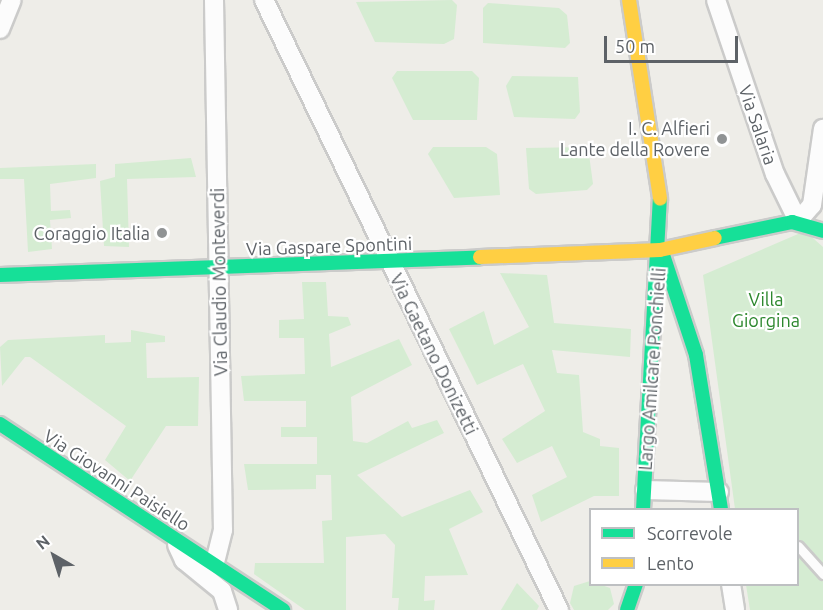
<!DOCTYPE html>
<style>
body{margin:0}
#map{position:relative;width:823px;height:610px;overflow:hidden;background:#eeede8;font-family:Ubuntu,sans-serif}
div>[style]{position:absolute}
.green>*{inset:0;background:#d5ecd2}
.roads{filter:drop-shadow(2px 0 #cbcbca) drop-shadow(-2px 0 #cbcbca) drop-shadow(0 2px #cbcbca) drop-shadow(0 -2px #cbcbca)}
.lane>*{height:9px;margin:-4.5px;padding:0 4.5px;transform-origin:4.5px;border-radius:4.5px;background:#fcfcfc}
.street>*{height:18px;margin:-9px;padding:0 9px;transform-origin:9px;border-radius:9px;background:#fcfcfc}
.fast>*{height:14px;margin:-7px;padding:0 7px;transform-origin:7px;border-radius:7px;background:#16e098}
.slow>*{height:14px;margin:-7px;padding:0 7px;transform-origin:7px;border-radius:7px;background:#ffcf43}
.dots>*{width:16px;height:16px;translate:-50% -50%;box-sizing:border-box;border:3px solid #fff;border-radius:50%}
span{translate:-50% -50%;white-space:nowrap;text-align:center;line-height:1.15;-webkit-text-stroke:4.5px #fff;paint-order:stroke}
.street-label{font-size:18px;color:#5d6267}
.poi-label{font-size:18px;color:#5d6267}
.right{translate:-100% -50%;text-align:right}
.park-label{font-size:18px;color:#2c872d}
.legend{position:absolute;left:589px;top:508px;width:210px;height:78px;box-sizing:border-box;background:#fff;border:2px solid #bec0c2;margin:0;padding:8px 10px;list-style:none;font-size:18px;color:#5d6267}
.legend li{display:flex;align-items:center;gap:12px;height:30px}
.legend b{width:30px;border:2px solid #bec0c2}
.north{position:absolute;left:24px;top:526px;width:60px;height:60px;-webkit-text-stroke:4px #fff;paint-order:stroke;rotate:321deg;font-size:16px;font-weight:700;line-height:24px;text-align:center;color:#5d6267}
.north::after{content:'';display:block;margin:auto;width:21px;height:27px;background:#5d6267;clip-path:polygon(50% 0,100% 100%,50% 72%,0 100%)}
.scale{position:absolute;left:604px;top:36px;width:134px;height:27px;box-sizing:border-box;border:3px solid #5d6267;border-top:0;padding-left:8px;font-size:18px;line-height:21px;white-space:nowrap;color:#5d6267;-webkit-text-stroke:4px #fff;paint-order:stroke}
</style>
<div id="map">
<div class="green">
<div style="clip-path:polygon(452px 0,457px 5px,454px 39px,444px 44px,375px 42px,356px 2px)"></div>
<div style="clip-path:polygon(488px 3px,559px 8px,567px 15px,570px 43px,565px 48px,483px 43px,483px 8px)"></div>
<div style="clip-path:polygon(397px 71px,472px 71px,479px 78px,477px 120px,413px 120px,392px 78px)"></div>
<div style="clip-path:polygon(512px 76px,578px 77px,580px 112px,575px 119px,514px 117px,506px 86px)"></div>
<div style="clip-path:polygon(433px 147px,486px 147px,497px 154px,500px 195px,454px 198px,428px 154px)"></div>
<div style="clip-path:polygon(588px 147px,593px 184px,587px 190px,536px 194px,529px 189px,526px 148px)"></div>
<div style="clip-path:polygon(191px 158px,196px 177px,127px 179px,129px 247px,104px 246px,100px 181px,115px 177px,115px 164px)"></div>
<div style="clip-path:polygon(96px 164px,96px 178px,50px 184px,51px 211px,70px 210px,71px 218px,50px 220px,52px 249px,28px 252px,24px 179px,0 179px,0 168px)"></div>
<div style="clip-path:polygon(805px 231px,823px 247px,823px 610px,750px 610px,746px 585px,798px 584px,798px 510px,735px 509px,703px 275px)"></div>
<div style="clip-path:polygon(500px 273px,547px 275px,554px 323px,631px 329px,630px 357px,552px 350px,557px 373px,579px 375px,583px 432px,600px 439px,600px 446px,619px 448px,619px 496px,594px 496px,541px 522px,532px 495px,567px 477px,552px 446px,517px 463px,502px 439px,545px 411px,523px 364px,477px 385px,449px 329px,484px 311px,494px 345px,529px 327px)"></div>
<div style="clip-path:polygon(302px 282px,326px 282px,328px 316px,348px 317px,351px 325px,329px 334px,331px 367px,399px 339px,412px 365px,351px 397px,353px 441px,367px 443px,408px 421px,412px 428px,437px 420px,444px 433px,357px 475px,402px 517px,470px 490px,483px 512px,449px 529px,468px 575px,425px 576px,424px 601px,435px 600px,434px 610px,398px 610px,399px 598px,392px 598px,395px 545px,385px 534px,346px 537px,346px 610px,305px 610px,254px 574px,255px 563px,324px 563px,322px 521px,332px 520px,331px 475px,316px 475px,316px 489px,248px 490px,244px 464px,317px 464px,317px 437px,281px 437px,281px 427px,306px 427px,306px 401px,244px 401px,241px 376px,305px 374px,304px 338px,279px 338px,279px 320px,304px 319px)"></div>
<div style="clip-path:polygon(131px 330px,165px 336px,165px 342px,146px 343px,147px 378px,199px 377px,198px 426px,166px 426px,130px 481px,105px 460px,126px 426px,30px 357px,25px 357px,2px 386px,0 347px,8px 340px,105px 335px,105px 343px,131px 342px)"></div>
<div style="clip-path:polygon(590px 581px,610px 588px,614px 604px,608px 610px,574px 610px,570px 603px,574px 586px)"></div>
<div style="clip-path:polygon(517px 583px,539px 606px,537px 610px,501px 610px)"></div>
</div>
<div class="roads">
<div class="lane">
<div style="left:798px;top:546px;width:38px;rotate:48deg"></div>
</div>
<div class="street">
<div style="left:214px;top:0;width:530px;rotate:89.03deg"></div>
<div style="left:223px;top:530px;width:33px;rotate:104deg"></div>
<div style="left:264px;top:0;width:678px;rotate:64.19deg"></div>
<div style="left:716px;top:0;width:184px;rotate:71.3deg"></div>
<div style="left:775px;top:174px;width:52px;rotate:63.9deg"></div>
<div style="left:798px;top:221px;width:21px;rotate:-49deg"></div>
<div style="left:812px;top:205px;width:77px;rotate:-81.8deg"></div>
<div style="left:0;top:29px;width:31px;rotate:-68deg"></div>
<div style="left:645px;top:490px;width:74px;rotate:1.5deg"></div>
<div style="left:177px;top:545px;width:17px;rotate:65deg"></div>
<div style="left:184px;top:560px;width:49px;rotate:39.2deg"></div>
<div style="left:222px;top:591px;width:20px;rotate:72deg"></div>
<div style="left:731px;top:584px;width:26px;rotate:81deg"></div>
</div>
<div class="fast">
<div style="left:715px;top:238px;width:79px;rotate:-11.7deg"></div>
<div style="left:792px;top:222px;width:32px;rotate:16deg"></div>
<div style="left:663px;top:255px;width:105px;rotate:71.7deg"></div>
<div style="left:696px;top:355px;width:157px;rotate:80.8deg"></div>
<div style="left:0;top:275px;width:480px;rotate:-2.1deg"></div>
<div style="left:0;top:424px;width:339px;rotate:33.3deg"></div>
<div style="left:643px;top:510px;width:311px;rotate:-86.9deg"></div>
<div style="left:627px;top:610px;width:28px;rotate:-71deg"></div>
</div>
<div class="slow">
<div style="left:629px;top:0;width:201px;rotate:81.1deg"></div>
<div style="left:480px;top:257px;width:180px;rotate:-2.2deg"></div>
<div style="left:660px;top:250px;width:56px;rotate:-12.3deg"></div>
</div>
</div>
<div class="dots">
<div style="left:722px;top:139px;background:#909394"></div>
<div style="left:162px;top:233px;background:#909394"></div>
</div>
<div class="street-label">
<span style="left:758px;top:125px;rotate:71deg">Via Salaria</span>
<span style="left:329px;top:246px;rotate:-2deg">Via Gaspare Spontini</span>
<span style="left:219px;top:282px;rotate:-91deg">Via Claudio Monteverdi</span>
<span style="left:434px;top:354px;rotate:64deg">Via Gaetano Donizetti</span>
<span style="left:652px;top:369px;rotate:-86deg">Largo Amilcare Ponchielli</span>
<span style="left:117px;top:480px;rotate:33deg">Via Giovanni Paisiello</span>
</div>
<div class="poi-label">
<span class="right" style="left:710px;top:139px">I. C. Alfieri<br>Lante della Rovere</span>
<span class="right" style="left:150px;top:233px">Coraggio Italia</span>
</div>
<div class="park-label">
<span style="left:766px;top:310px">Villa<br>Giorgina</span>
</div>
<ul class="legend">
<li><b style="height:8px;background:#16e098"></b>Scorrevole</li>
<li><b style="height:8px;background:#ffcf43"></b>Lento</li>
</ul>
<div class="north">N</div>
<div class="scale">50 m</div>
</div>
